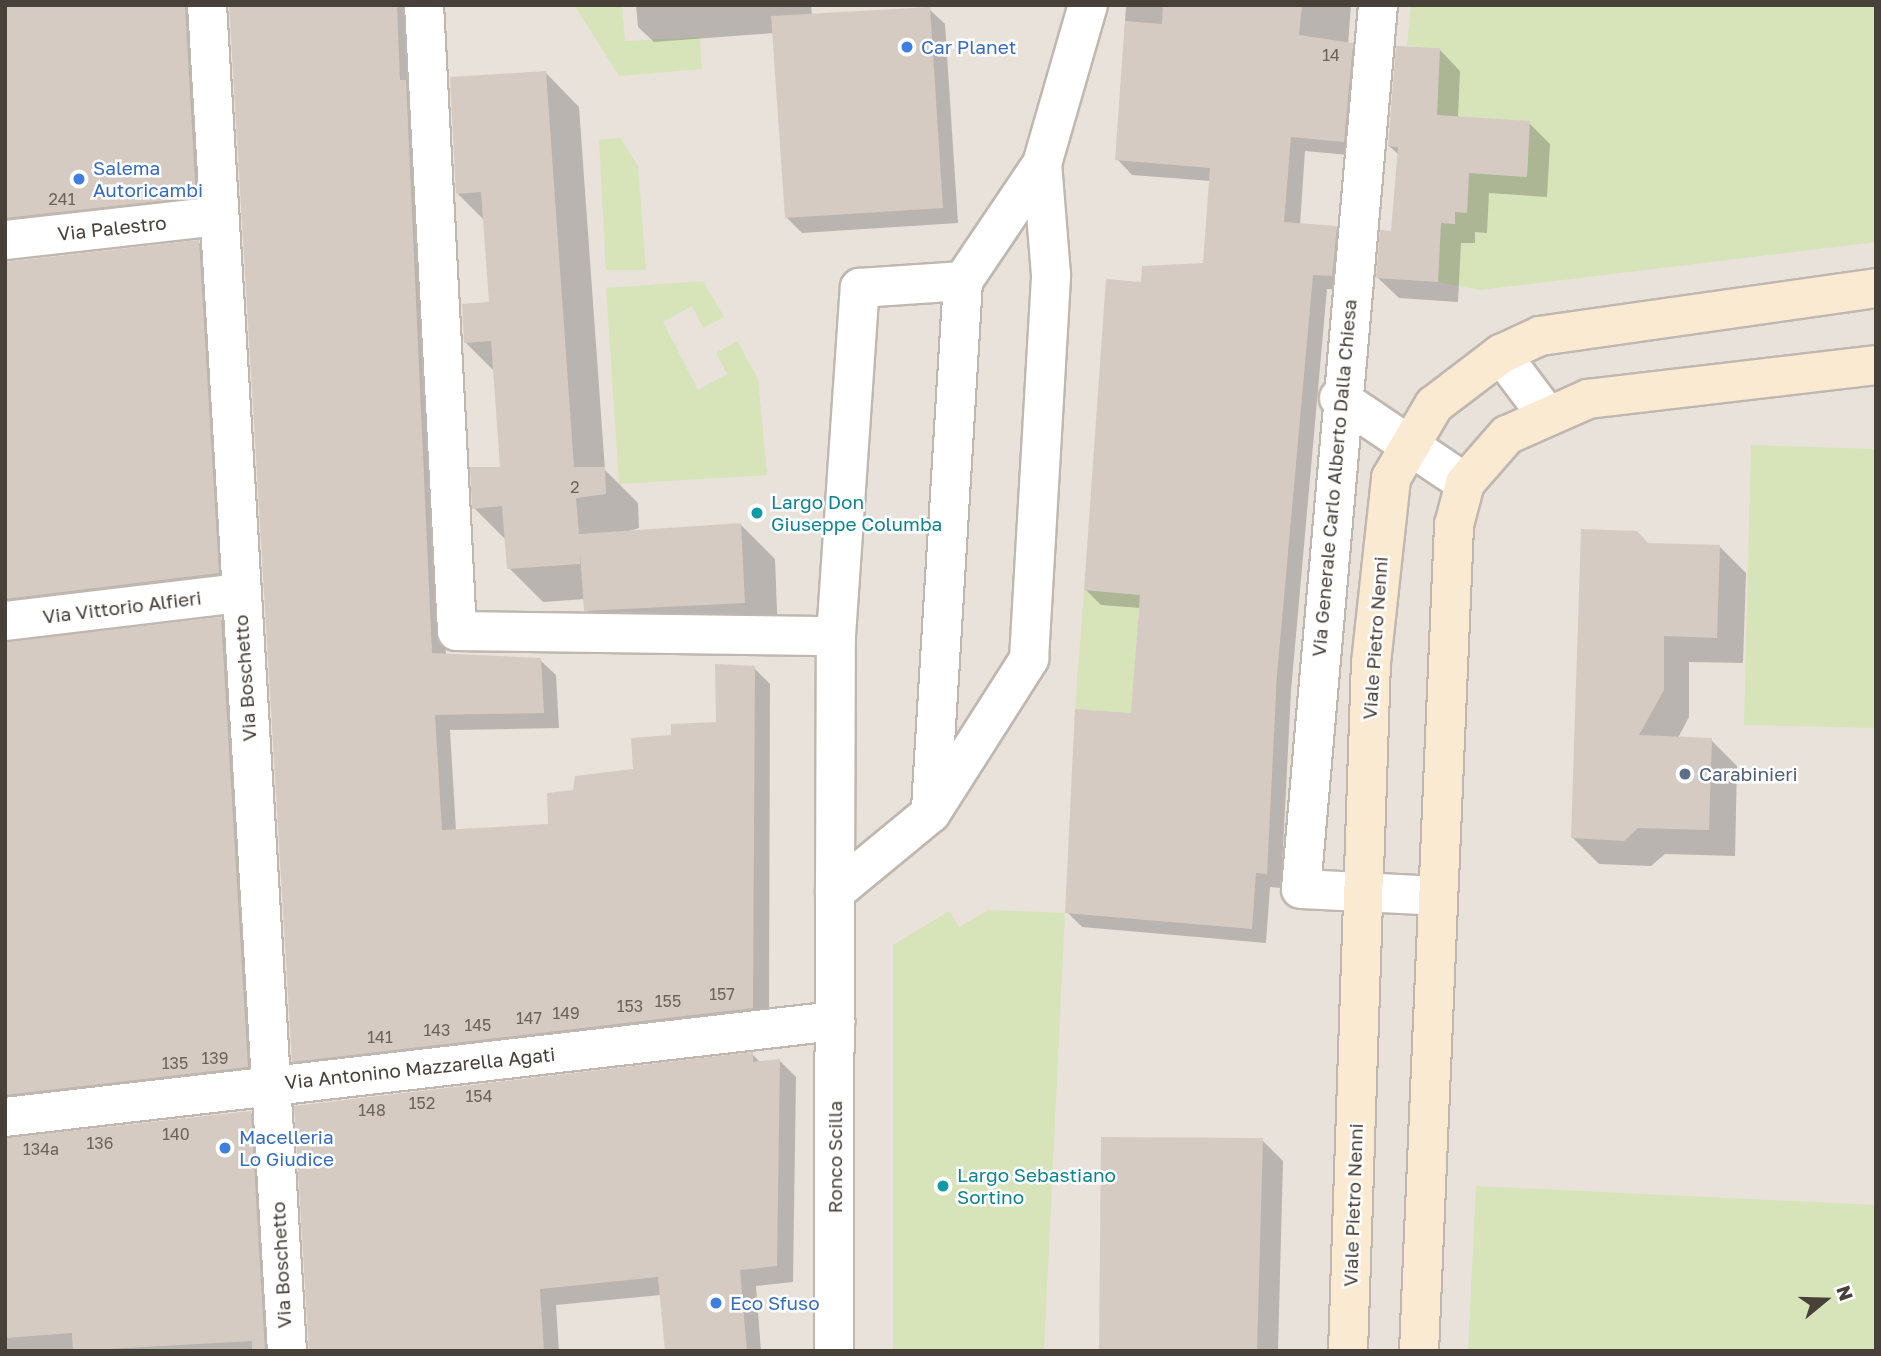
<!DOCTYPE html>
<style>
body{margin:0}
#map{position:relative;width:1881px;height:1356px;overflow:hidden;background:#f5f1ec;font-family:"Golos Text",sans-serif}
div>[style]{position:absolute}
.residential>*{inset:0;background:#e8e2db}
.green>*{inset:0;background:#d7e4ba}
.shadow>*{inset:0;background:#0003}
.building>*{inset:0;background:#d5cbc3}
.roads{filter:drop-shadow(2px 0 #bfb7b0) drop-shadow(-2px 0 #bfb7b0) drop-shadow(0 2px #bfb7b0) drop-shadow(0 -2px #bfb7b0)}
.street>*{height:38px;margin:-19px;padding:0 19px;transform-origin:19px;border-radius:19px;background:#fff}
.secondary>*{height:38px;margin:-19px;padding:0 19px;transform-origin:19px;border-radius:19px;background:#faead1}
.dots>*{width:19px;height:19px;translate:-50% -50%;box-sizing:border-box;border:4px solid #fff;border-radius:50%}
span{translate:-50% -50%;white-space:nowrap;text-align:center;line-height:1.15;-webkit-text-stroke:5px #fff;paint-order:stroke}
.number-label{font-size:16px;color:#6b645c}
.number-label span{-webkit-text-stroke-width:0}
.shop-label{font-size:19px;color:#366cbe}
.left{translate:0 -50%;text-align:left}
.street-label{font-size:19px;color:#48413a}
.culture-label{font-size:19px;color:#0d838f}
.service-label{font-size:19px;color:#4e5e75}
.frame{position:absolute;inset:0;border:7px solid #48413a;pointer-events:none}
.north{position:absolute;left:1790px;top:1265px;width:70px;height:70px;-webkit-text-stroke:5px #fff;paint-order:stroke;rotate:71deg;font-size:19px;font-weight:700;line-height:28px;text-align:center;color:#48413a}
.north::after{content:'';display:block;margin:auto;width:24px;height:32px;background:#48413a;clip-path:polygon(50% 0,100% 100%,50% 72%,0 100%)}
</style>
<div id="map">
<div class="residential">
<div style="clip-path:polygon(5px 5px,1876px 5px,1876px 1351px,5px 1351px)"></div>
</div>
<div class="green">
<div style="clip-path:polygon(574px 5px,622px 5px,625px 41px,700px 37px,702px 69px,619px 76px)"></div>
<div style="clip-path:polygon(1411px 5px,1876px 5px,1876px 242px,1480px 290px,1438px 282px,1441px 223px,1455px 223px,1455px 212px,1467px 213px,1469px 173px,1527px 177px,1437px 115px,1440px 48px,1407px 46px)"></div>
<div style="clip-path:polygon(620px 138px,638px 166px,646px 270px,606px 270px,599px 140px)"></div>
<div style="clip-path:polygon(703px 281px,724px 317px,703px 328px,692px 306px,663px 322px,698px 390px,727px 374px,716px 353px,737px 341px,758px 379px,767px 475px,619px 484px,606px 288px)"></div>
<div style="clip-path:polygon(1751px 445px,1876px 449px,1876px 728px,1744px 725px)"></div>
<div style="clip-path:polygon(1084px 590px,1140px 595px,1135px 663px,1278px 675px,1274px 724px,1075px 709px)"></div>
<div style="clip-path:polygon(989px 910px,1065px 913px,1044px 1351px,893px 1351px,893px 945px,949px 911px,959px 927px)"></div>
<div style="clip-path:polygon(1476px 1186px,1876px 1205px,1876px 1351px,1468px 1351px)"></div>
</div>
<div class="shadow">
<div style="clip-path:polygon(5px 5px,209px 5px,211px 212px,5px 242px)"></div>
<div style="clip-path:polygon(231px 5px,418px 5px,446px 655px,540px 660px,556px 675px,559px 728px,450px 730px,456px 831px,550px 826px,574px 791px,635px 770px,673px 736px,717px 724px,754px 668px,770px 684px,769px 1024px,309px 1077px,293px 1061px)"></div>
<div style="clip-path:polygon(636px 5px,811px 5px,812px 16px,929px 9px,945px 24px,958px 223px,802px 233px,786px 217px,774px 33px,654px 42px,638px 27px)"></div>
<div style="clip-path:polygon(1126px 5px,1351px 5px,1348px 45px,1367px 60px,1359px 156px,1305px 151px,1300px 225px,1336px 228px,1351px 243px,1347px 290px,1327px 289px,1291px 691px,1281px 888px,1270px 887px,1266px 943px,1082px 927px,1067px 912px,1132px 715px,1140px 608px,1101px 605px,1086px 590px,1142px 284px,1204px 265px,1211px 181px,1132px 175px,1117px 159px)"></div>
<div style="clip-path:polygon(1440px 50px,1460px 71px,1458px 118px,1529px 123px,1550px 144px,1547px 197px,1489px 193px,1487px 233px,1475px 232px,1475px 243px,1461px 243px,1458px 302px,1399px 298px,1378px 278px,1392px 233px,1399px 155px,1389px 146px)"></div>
<div style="clip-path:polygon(545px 72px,579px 107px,605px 470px,638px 503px,639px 528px,623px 533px,741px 525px,775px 559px,778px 637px,620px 644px,586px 610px,585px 599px,543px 602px,509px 568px,507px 541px,474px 508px,502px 469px,495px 372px,465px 342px,491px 303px,484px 220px,458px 194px)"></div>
<div style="clip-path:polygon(198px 242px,214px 258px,234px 589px,5px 623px,5px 263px)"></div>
<div style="clip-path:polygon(1648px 545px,1720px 547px,1746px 573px,1743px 663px,1689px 662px,1689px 717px,1678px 738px,1711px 740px,1737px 766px,1735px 856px,1665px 854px,1651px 866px,1599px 864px,1573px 838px)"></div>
<div style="clip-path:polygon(221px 619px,237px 635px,263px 1082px,5px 1119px,5px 644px)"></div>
<div style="clip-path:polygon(752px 1054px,761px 1063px,780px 1061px,796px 1077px,793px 1282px,756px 1286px,761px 1351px,666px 1351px,661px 1295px,556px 1305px,559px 1351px,324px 1351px)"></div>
<div style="clip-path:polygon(250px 1112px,266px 1128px,279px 1351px,5px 1351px,5px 1140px)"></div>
<div style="clip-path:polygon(1262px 1140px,1283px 1161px,1278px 1351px,1101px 1351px)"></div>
</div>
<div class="building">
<div style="clip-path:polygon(5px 5px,185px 5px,196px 197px,5px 218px)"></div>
<div style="clip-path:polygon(229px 5px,397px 5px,400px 80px,406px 80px,432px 653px,541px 658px,544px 713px,435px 715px,442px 830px,548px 824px,547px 793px,573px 790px,575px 776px,633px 769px,631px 738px,671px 735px,671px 724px,716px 722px,715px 664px,755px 666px,753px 1008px,292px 1062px)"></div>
<div style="clip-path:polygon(1163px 5px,1302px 5px,1299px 35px,1353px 43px,1344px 142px,1291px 137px,1284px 222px,1337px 226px,1332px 276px,1313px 275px,1277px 675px,1267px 874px,1256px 873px,1252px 929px,1065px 913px,1075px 709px,1131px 713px,1140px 595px,1084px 590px,1106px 279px,1141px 282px,1142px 266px,1203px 263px,1210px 168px,1115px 160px,1125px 21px,1162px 24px)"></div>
<div style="clip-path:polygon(930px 7px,943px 208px,785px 218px,771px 16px)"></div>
<div style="clip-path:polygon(1396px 46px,1440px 48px,1437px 115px,1530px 121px,1527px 177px,1469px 173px,1467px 213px,1455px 212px,1455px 224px,1441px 223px,1438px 282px,1376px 278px,1380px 230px,1391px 231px,1398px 147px,1388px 146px)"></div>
<div style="clip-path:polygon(546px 71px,574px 467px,605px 467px,606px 494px,576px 498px,579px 534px,741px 523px,745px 603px,584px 611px,580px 553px,580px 564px,507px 569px,502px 506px,472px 509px,470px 467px,500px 467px,491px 341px,464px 343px,462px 304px,489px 302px,481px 192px,456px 194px,450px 77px)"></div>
<div style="clip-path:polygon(199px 240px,219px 573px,5px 599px,5px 262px)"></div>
<div style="clip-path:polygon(1581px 529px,1637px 531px,1648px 543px,1720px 545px,1717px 638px,1664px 636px,1664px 690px,1639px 735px,1712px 738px,1709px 830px,1638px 828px,1624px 841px,1571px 838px)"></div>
<div style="clip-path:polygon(221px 617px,248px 1067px,5px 1095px,5px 642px)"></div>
<div style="clip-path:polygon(753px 1052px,753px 1062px,780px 1059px,777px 1266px,740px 1270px,747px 1351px,665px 1351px,658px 1277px,540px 1289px,544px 1351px,309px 1351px,294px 1106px)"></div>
<div style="clip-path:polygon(251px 1111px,265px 1351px,252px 1351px,252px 1341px,73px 1351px,72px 1333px,5px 1338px,5px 1138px)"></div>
<div style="clip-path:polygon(1101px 1137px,1263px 1138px,1257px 1351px,1099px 1351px)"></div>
</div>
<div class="roads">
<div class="street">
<div style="left:207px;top:5px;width:1348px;rotate:86.6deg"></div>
<div style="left:424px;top:5px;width:627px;rotate:86.98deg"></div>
<div style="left:457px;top:631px;width:379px;rotate:0.8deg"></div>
<div style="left:1378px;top:5px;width:887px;rotate:94.98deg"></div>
<div style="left:1301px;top:889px;width:137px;rotate:2.9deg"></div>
<div style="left:5px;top:240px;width:215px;rotate:-6.4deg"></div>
<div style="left:963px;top:281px;width:141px;rotate:-56deg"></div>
<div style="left:1501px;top:354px;width:75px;rotate:53.1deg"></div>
<div style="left:1339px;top:398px;width:152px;rotate:34deg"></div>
<div style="left:5px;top:621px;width:237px;rotate:-6.8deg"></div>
<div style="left:835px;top:892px;width:256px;rotate:-89.8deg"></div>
<div style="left:836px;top:636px;width:349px;rotate:-86.1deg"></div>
<div style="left:860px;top:288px;width:103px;rotate:-3.9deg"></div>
<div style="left:963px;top:281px;width:528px;rotate:93.47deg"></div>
<div style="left:5px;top:1117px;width:836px;rotate:-6.6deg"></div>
<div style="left:834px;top:1351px;width:459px;rotate:-89.9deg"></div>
<div style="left:835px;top:892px;width:124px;rotate:-39.5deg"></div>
<div style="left:931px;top:813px;width:183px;rotate:-57.5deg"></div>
<div style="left:1029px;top:659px;width:385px;rotate:-86.7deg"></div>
<div style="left:1051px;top:275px;width:111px;rotate:-94.6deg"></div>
<div style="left:1042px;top:164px;width:166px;rotate:-73.9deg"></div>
</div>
<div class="secondary">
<div style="left:1348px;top:1351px;width:688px;rotate:-88.09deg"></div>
<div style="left:1371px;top:663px;width:186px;rotate:-83.8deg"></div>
<div style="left:1391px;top:478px;width:85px;rotate:-59.5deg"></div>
<div style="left:1434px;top:405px;width:84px;rotate:-37.3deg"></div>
<div style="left:1501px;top:354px;width:43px;rotate:-24.8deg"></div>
<div style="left:1540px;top:336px;width:339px;rotate:-8.1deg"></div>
<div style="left:1419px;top:1351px;width:827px;rotate:-87.57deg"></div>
<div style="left:1454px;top:525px;width:43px;rotate:-75.3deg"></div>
<div style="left:1465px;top:483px;width:64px;rotate:-48.8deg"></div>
<div style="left:1507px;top:435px;width:89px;rotate:-24deg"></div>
<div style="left:1588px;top:399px;width:290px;rotate:-6.7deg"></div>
</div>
</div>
<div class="dots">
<div style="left:907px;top:47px;background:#3f7fe0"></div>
<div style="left:79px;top:179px;background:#3f7fe0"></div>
<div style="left:757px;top:513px;background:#0f9aa8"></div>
<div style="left:1685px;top:774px;background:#5c6f8a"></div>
<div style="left:225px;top:1148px;background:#3f7fe0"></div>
<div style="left:943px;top:1186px;background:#0f9aa8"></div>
<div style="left:716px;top:1303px;background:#3f7fe0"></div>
</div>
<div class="number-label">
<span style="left:1331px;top:55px">14</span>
<span style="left:62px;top:199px">241</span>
<span style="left:575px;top:487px">2</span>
<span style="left:722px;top:994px">157</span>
<span style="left:668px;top:1001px">155</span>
<span style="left:630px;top:1006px">153</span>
<span style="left:566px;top:1013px">149</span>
<span style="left:529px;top:1018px">147</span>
<span style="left:478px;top:1025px">145</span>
<span style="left:437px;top:1030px">143</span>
<span style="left:380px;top:1037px">141</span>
<span style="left:215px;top:1058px">139</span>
<span style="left:175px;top:1063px">135</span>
<span style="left:479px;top:1096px">154</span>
<span style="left:422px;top:1103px">152</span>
<span style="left:372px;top:1110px">148</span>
<span style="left:176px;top:1134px">140</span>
<span style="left:100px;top:1143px">136</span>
<span style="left:41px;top:1149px">134a</span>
</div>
<div class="shop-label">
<span class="left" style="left:921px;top:47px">Car Planet</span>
<span class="left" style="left:93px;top:179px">Salema<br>Autoricambi</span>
<span class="left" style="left:239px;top:1148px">Macelleria<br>Lo Giudice</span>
<span class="left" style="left:730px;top:1303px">Eco Sfuso</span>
</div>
<div class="street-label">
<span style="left:112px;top:228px;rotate:-6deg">Via Palestro</span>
<span style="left:1334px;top:478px;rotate:-85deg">Via Generale Carlo Alberto Dalla Chiesa</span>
<span style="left:122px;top:607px;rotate:-7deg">Via Vittorio Alfieri</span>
<span style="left:1375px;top:638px;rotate:-86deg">Viale Pietro Nenni</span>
<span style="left:245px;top:678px;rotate:-94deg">Via Boschetto</span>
<span style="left:420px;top:1068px;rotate:-6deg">Via Antonino Mazzarella Agati</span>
<span style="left:835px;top:1157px;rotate:-90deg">Ronco Scilla</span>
<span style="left:1353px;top:1205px;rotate:-88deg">Viale Pietro Nenni</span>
<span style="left:281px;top:1265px;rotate:-93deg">Via Boschetto</span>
</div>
<div class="culture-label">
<span class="left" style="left:771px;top:513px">Largo Don<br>Giuseppe Columba</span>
<span class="left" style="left:957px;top:1186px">Largo Sebastiano<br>Sortino</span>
</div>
<div class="service-label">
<span class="left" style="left:1699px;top:774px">Carabinieri</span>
</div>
<div class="frame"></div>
<div class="north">N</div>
</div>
